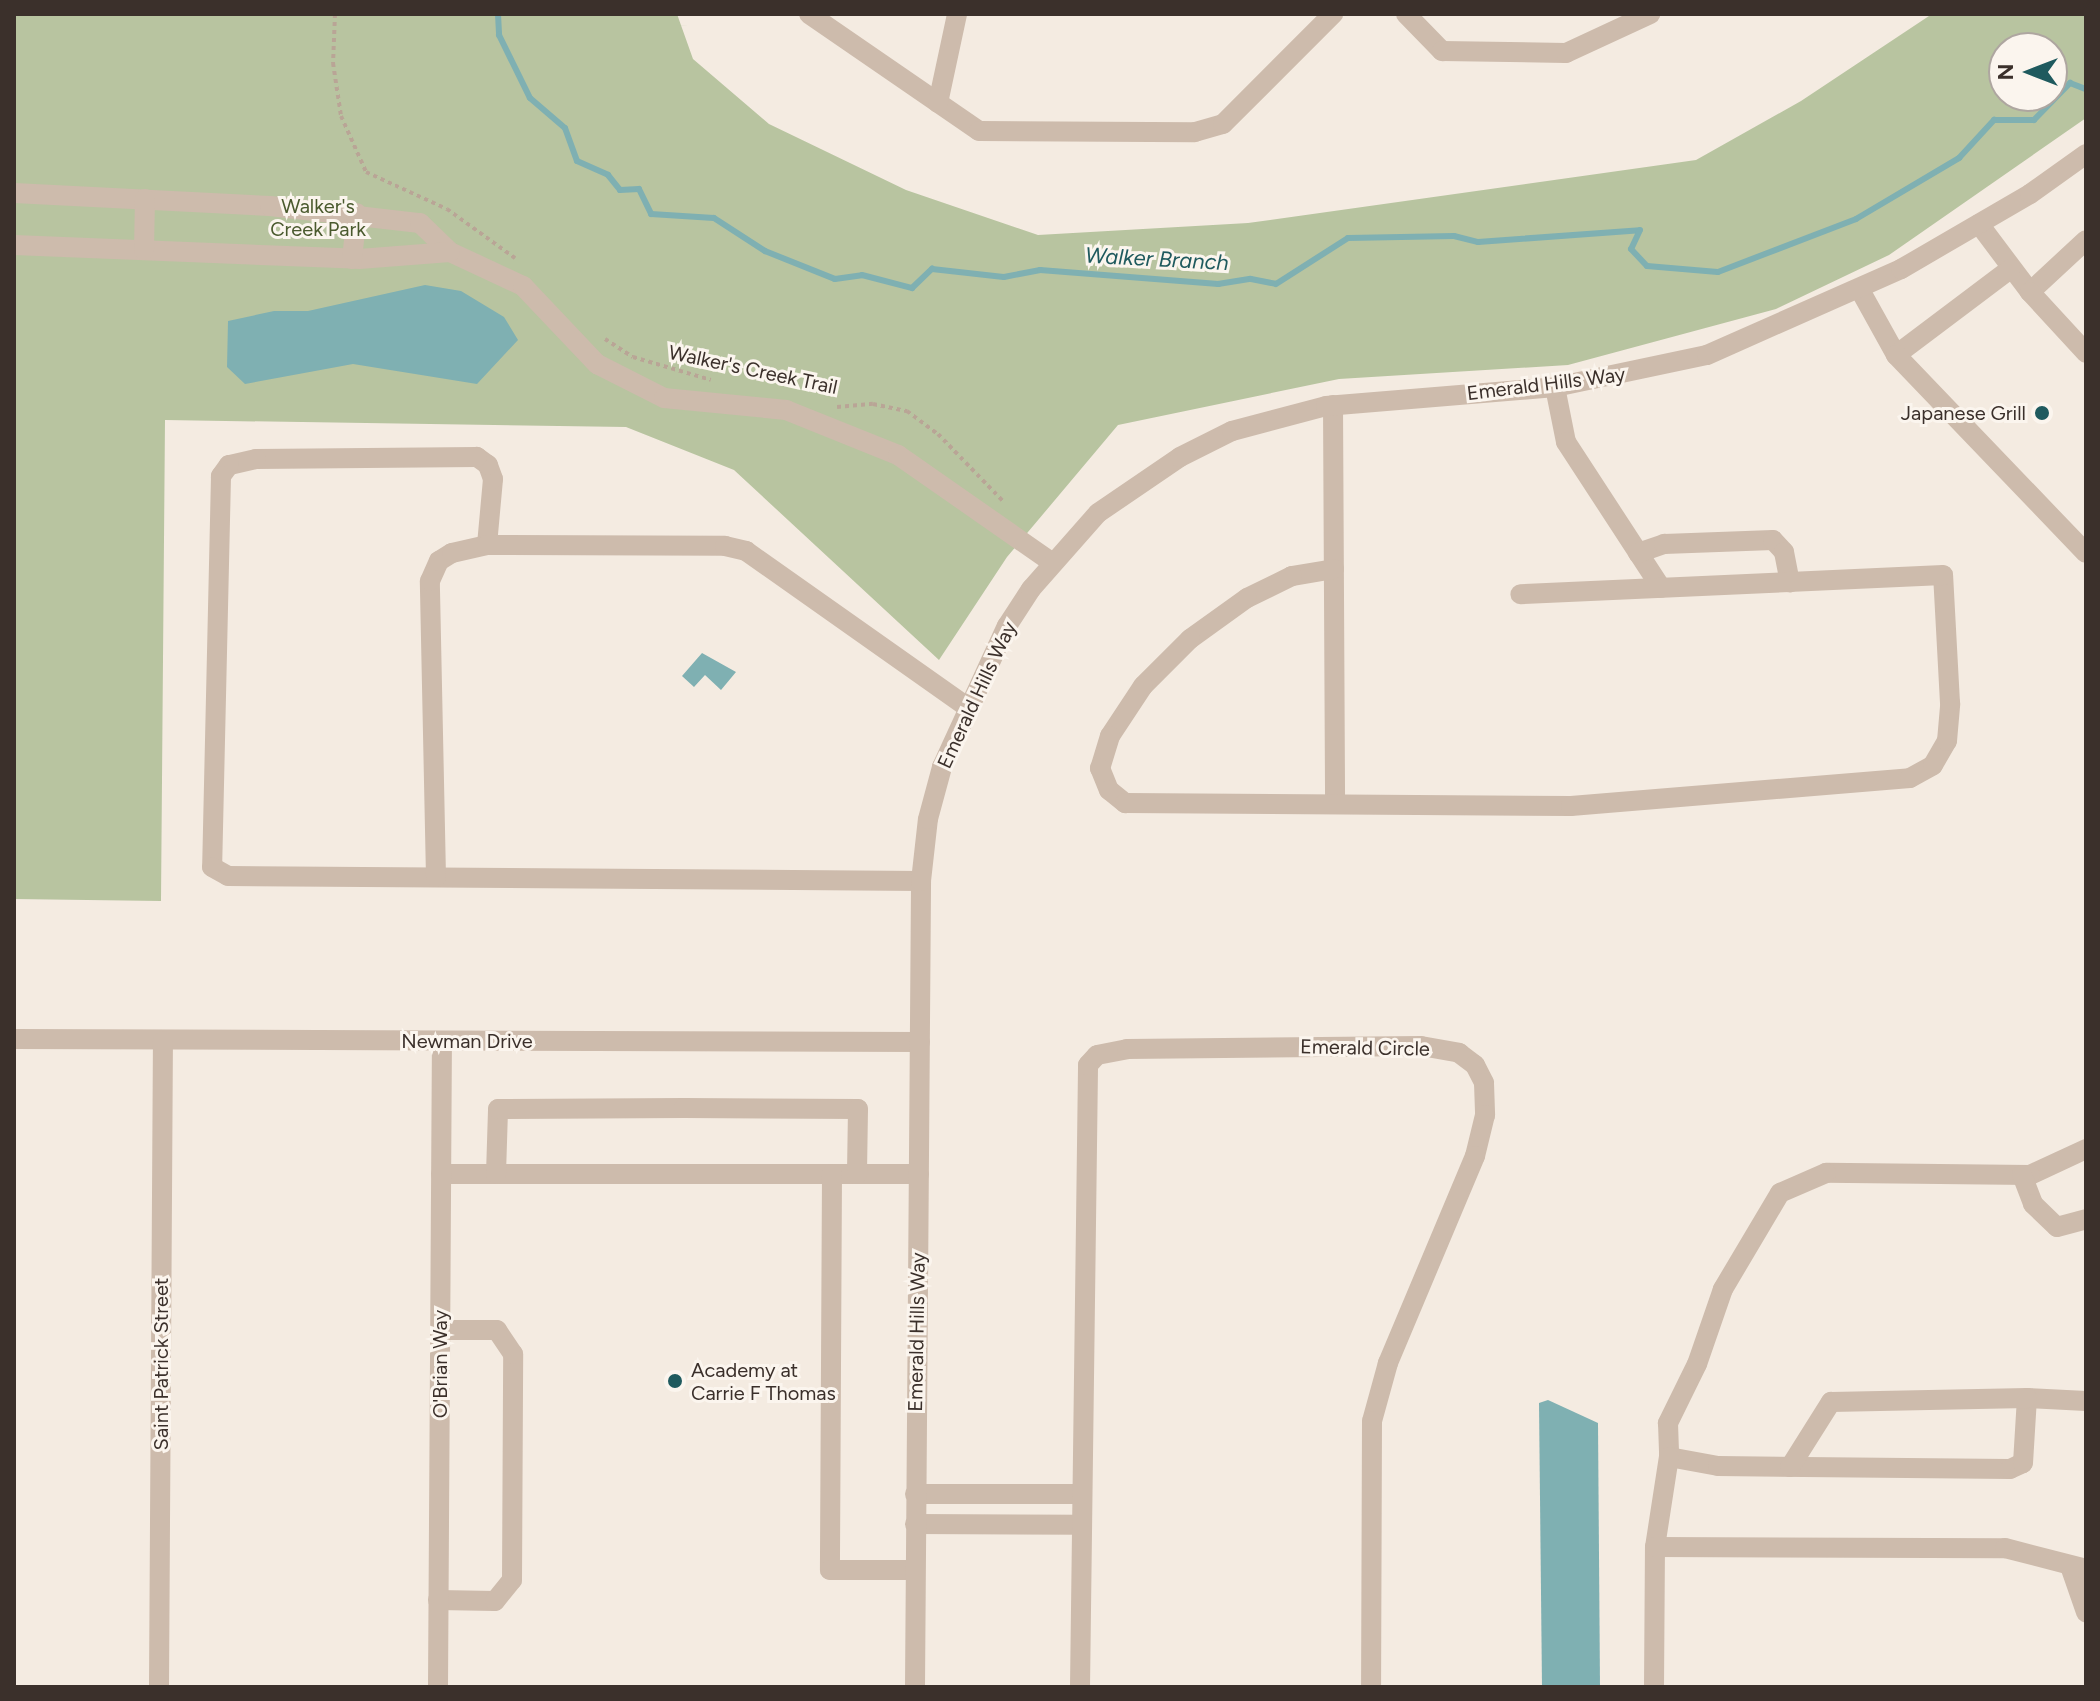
<!DOCTYPE html>
<style>
body{margin:0}
#map{position:relative;width:2100px;height:1701px;overflow:hidden;background:#f4ebe1;font-family:Figtree,sans-serif}
div>[style]{position:absolute}
.green>*{inset:0;background:#b8c4a0}
.water>*{inset:0;background:#7fb0b2}
.stream>*{height:6px;margin:-3px;padding:0 3px;transform-origin:3px;border-radius:3px;background:#7fb0b2}
.path>*{height:4px;margin-top:-2px;transform-origin:0;background:repeating-linear-gradient(90deg,#b9a596 0 4px,transparent 0 8px)}
.minor>*{height:20px;margin:-10px;padding:0 10px;transform-origin:10px;border-radius:10px;background:#cdbbac}
.dots>*{width:22px;height:22px;translate:-50% -50%;box-sizing:border-box;border:4px solid #fbf5ee;border-radius:50%}
span{translate:-50% -50%;white-space:nowrap;text-align:center;line-height:1.15;-webkit-text-stroke:6px #fbf5ee;paint-order:stroke}
.park-label{font-size:20px;color:#4a5a2e}
.street-label{font-size:20px;color:#3b302b}
.poi-label{font-size:20px;color:#3b302b}
.right{translate:-100% -50%;text-align:right}
.left{translate:0 -50%;text-align:left}
.water-label{font-size:22px;color:#1f5a5e;font-style:italic}
.frame{position:absolute;inset:0;border:16px solid #3b302b;pointer-events:none}
.north{position:absolute;left:1988px;top:32px;width:80px;height:80px;box-sizing:border-box;background:#fbf5ee;border:2px solid #aea6a0;border-radius:50%;rotate:270deg;font-size:22px;font-weight:700;line-height:32px;text-align:center;color:#3b302b}
.north::after{content:'';display:block;margin:auto;width:28px;height:36px;background:#1f5a5e;clip-path:polygon(50% 0,100% 100%,50% 72%,0 100%)}
</style>
<div id="map">
<div class="green">
<div style="clip-path:polygon(evenodd,14px 14px,677px 14px,693px 59px,769px 124px,906px 190px,1038px 235px,1248px 223px,1696px 160px,1801px 101px,1932px 14px,2086px 14px,2086px 118px,1889px 255px,1776px 309px,1568px 365px,1339px 379px,1118px 425px,1007px 557px,939px 660px,734px 470px,626px 427px,165px 420px,161px 901px,14px 899px,14px 14px,2004px 48px,2052px 48px,2052px 96px,2004px 96px,2004px 48px)"></div>
</div>
<div class="water">
<div style="clip-path:polygon(425px 285px,461px 291px,504px 317px,518px 340px,477px 384px,353px 364px,245px 384px,227px 367px,228px 321px,274px 311px,308px 311px)"></div>
<div style="clip-path:polygon(702px 653px,736px 672px,721px 690px,705px 675px,694px 687px,682px 676px)"></div>
<div style="clip-path:polygon(1548px 1400px,1598px 1423px,1600px 1687px,1542px 1687px,1539px 1403px)"></div>
</div>
<div class="stream">
<div style="left:498px;top:14px;width:21px;rotate:87deg"></div>
<div style="left:499px;top:35px;width:70px;rotate:63.8deg"></div>
<div style="left:530px;top:98px;width:46px;rotate:40.6deg"></div>
<div style="left:565px;top:128px;width:35px;rotate:70deg"></div>
<div style="left:577px;top:161px;width:34px;rotate:24deg"></div>
<div style="left:608px;top:175px;width:19px;rotate:51deg"></div>
<div style="left:620px;top:190px;width:19px;rotate:-3deg"></div>
<div style="left:639px;top:189px;width:28px;rotate:64deg"></div>
<div style="left:651px;top:214px;width:63px;rotate:3.6deg"></div>
<div style="left:714px;top:218px;width:61px;rotate:32.9deg"></div>
<div style="left:765px;top:251px;width:75px;rotate:21.8deg"></div>
<div style="left:835px;top:279px;width:27px;rotate:-8deg"></div>
<div style="left:862px;top:275px;width:52px;rotate:14.6deg"></div>
<div style="left:912px;top:288px;width:28px;rotate:-44deg"></div>
<div style="left:932px;top:269px;width:72px;rotate:6.3deg"></div>
<div style="left:1004px;top:277px;width:37px;rotate:-11deg"></div>
<div style="left:1040px;top:270px;width:179px;rotate:4.5deg"></div>
<div style="left:1218px;top:284px;width:33px;rotate:-9deg"></div>
<div style="left:1251px;top:279px;width:25px;rotate:11deg"></div>
<div style="left:1276px;top:284px;width:85px;rotate:-32.6deg"></div>
<div style="left:1348px;top:238px;width:106px;rotate:-1.1deg"></div>
<div style="left:1454px;top:236px;width:25px;rotate:14deg"></div>
<div style="left:1478px;top:242px;width:162px;rotate:-4.2deg"></div>
<div style="left:1640px;top:230px;width:21px;rotate:115deg"></div>
<div style="left:1631px;top:249px;width:23px;rotate:47deg"></div>
<div style="left:1647px;top:266px;width:71px;rotate:4.8deg"></div>
<div style="left:1718px;top:272px;width:148px;rotate:-21deg"></div>
<div style="left:1856px;top:219px;width:120px;rotate:-30.6deg"></div>
<div style="left:1959px;top:158px;width:52px;rotate:-47.4deg"></div>
<div style="left:1994px;top:120px;width:40px"></div>
<div style="left:2034px;top:120px;width:52px;rotate:-45.8deg"></div>
<div style="left:2070px;top:83px;width:17px;rotate:21deg"></div>
</div>
<div class="path">
<div style="left:335px;top:14px;width:49px;rotate:92.3deg"></div>
<div style="left:333px;top:63px;width:54px;rotate:81.4deg"></div>
<div style="left:341px;top:116px;width:61px;rotate:65.9deg"></div>
<div style="left:366px;top:172px;width:89px;rotate:24.6deg"></div>
<div style="left:447px;top:209px;width:84px;rotate:35.8deg"></div>
<div style="left:605px;top:339px;width:33px;rotate:33deg"></div>
<div style="left:633px;top:357px;width:81px;rotate:16.4deg"></div>
<div style="left:837px;top:407px;width:36px;rotate:-5deg"></div>
<div style="left:873px;top:404px;width:35px;rotate:12deg"></div>
<div style="left:907px;top:411px;width:39px;rotate:37deg"></div>
<div style="left:938px;top:434px;width:93px;rotate:45.9deg"></div>
</div>
<div class="minor">
<div style="left:809px;top:14px;width:206px;rotate:34.5deg"></div>
<div style="left:979px;top:131px;width:216px;rotate:0.3deg"></div>
<div style="left:1195px;top:132px;width:29px;rotate:-16deg"></div>
<div style="left:1223px;top:124px;width:156px;rotate:-45deg"></div>
<div style="left:1406px;top:14px;width:52px;rotate:45.8deg"></div>
<div style="left:1442px;top:51px;width:124px;rotate:0.9deg"></div>
<div style="left:1566px;top:53px;width:93px;rotate:-24.9deg"></div>
<div style="left:938px;top:103px;width:91px;rotate:-77.9deg"></div>
<div style="left:14px;top:193px;width:256px;rotate:2.9deg"></div>
<div style="left:270px;top:206px;width:151px;rotate:6.5deg"></div>
<div style="left:420px;top:223px;width:42px;rotate:44deg"></div>
<div style="left:450px;top:252px;width:81px;rotate:25deg"></div>
<div style="left:523px;top:286px;width:108px;rotate:46.5deg"></div>
<div style="left:597px;top:364px;width:75px;rotate:26.9deg"></div>
<div style="left:664px;top:398px;width:123px;rotate:5.6deg"></div>
<div style="left:786px;top:410px;width:121px;rotate:21.9deg"></div>
<div style="left:898px;top:455px;width:189px;rotate:34.9deg"></div>
<div style="left:1979px;top:224px;width:85px;rotate:53.1deg"></div>
<div style="left:2030px;top:292px;width:76px;rotate:-42.9deg"></div>
<div style="left:14px;top:245px;width:345px;rotate:2.3deg"></div>
<div style="left:359px;top:259px;width:91px;rotate:-4.4deg"></div>
<div style="left:144px;top:250px;width:51px;rotate:-88.9deg"></div>
<div style="left:352px;top:259px;width:46px;rotate:-83.8deg"></div>
<div style="left:1860px;top:290px;width:74px;rotate:61deg"></div>
<div style="left:1896px;top:355px;width:143px;rotate:-37deg"></div>
<div style="left:2030px;top:292px;width:83px;rotate:47.4deg"></div>
<div style="left:1896px;top:355px;width:274px;rotate:46.2deg"></div>
<div style="left:1555px;top:387px;width:56px;rotate:78.7deg"></div>
<div style="left:1566px;top:442px;width:174px;rotate:56.9deg"></div>
<div style="left:1333px;top:405px;width:398px;rotate:89.7deg"></div>
<div style="left:487px;top:545px;width:66px;rotate:-84.8deg"></div>
<div style="left:493px;top:479px;width:15px;rotate:-110deg"></div>
<div style="left:488px;top:465px;width:14px;rotate:-144deg"></div>
<div style="left:477px;top:457px;width:221px;rotate:179.5deg"></div>
<div style="left:256px;top:459px;width:28px;rotate:167deg"></div>
<div style="left:229px;top:465px;width:14px;rotate:126deg"></div>
<div style="left:221px;top:476px;width:391px;rotate:91.3deg"></div>
<div style="left:212px;top:867px;width:18px;rotate:29deg"></div>
<div style="left:228px;top:876px;width:693px;rotate:0.41deg"></div>
<div style="left:1638px;top:553px;width:28px;rotate:-19deg"></div>
<div style="left:1664px;top:544px;width:109px;rotate:-2.1deg"></div>
<div style="left:1773px;top:540px;width:16px;rotate:47deg"></div>
<div style="left:1784px;top:552px;width:31px;rotate:79deg"></div>
<div style="left:1334px;top:569px;width:43px;rotate:170.5deg"></div>
<div style="left:1292px;top:576px;width:50px;rotate:153.9deg"></div>
<div style="left:1247px;top:598px;width:70px;rotate:144.3deg"></div>
<div style="left:1190px;top:639px;width:66px;rotate:135deg"></div>
<div style="left:1143px;top:686px;width:60px;rotate:123.4deg"></div>
<div style="left:1110px;top:736px;width:34px;rotate:107deg"></div>
<div style="left:1100px;top:768px;width:24px;rotate:68deg"></div>
<div style="left:1109px;top:790px;width:21px;rotate:39deg"></div>
<div style="left:1125px;top:803px;width:446px;rotate:0.4deg"></div>
<div style="left:1571px;top:806px;width:340px;rotate:-4.7deg"></div>
<div style="left:1910px;top:778px;width:26px;rotate:-29deg"></div>
<div style="left:1933px;top:765px;width:28px;rotate:-60deg"></div>
<div style="left:1947px;top:741px;width:38px;rotate:-85deg"></div>
<div style="left:1950px;top:703px;width:128px;rotate:-93.1deg"></div>
<div style="left:1943px;top:575px;width:423px;rotate:177.4deg"></div>
<div style="left:436px;top:877px;width:296px;rotate:-91.2deg"></div>
<div style="left:430px;top:581px;width:22px;rotate:-66deg"></div>
<div style="left:439px;top:561px;width:15px;rotate:-32deg"></div>
<div style="left:452px;top:553px;width:36px;rotate:-13deg"></div>
<div style="left:487px;top:545px;width:238px;rotate:0.2deg"></div>
<div style="left:725px;top:546px;width:22px;rotate:13deg"></div>
<div style="left:746px;top:551px;width:271px;rotate:35.2deg"></div>
<div style="left:14px;top:1039px;width:906px;rotate:0.19deg"></div>
<div style="left:2086px;top:1149px;width:62px;rotate:155.1deg"></div>
<div style="left:2030px;top:1175px;width:204px;rotate:-179.4deg"></div>
<div style="left:1826px;top:1173px;width:50px;rotate:156.5deg"></div>
<div style="left:1780px;top:1193px;width:112px;rotate:120.7deg"></div>
<div style="left:1723px;top:1289px;width:79px;rotate:109.1deg"></div>
<div style="left:1697px;top:1364px;width:66px;rotate:116.2deg"></div>
<div style="left:1668px;top:1423px;width:34px;rotate:88deg"></div>
<div style="left:1669px;top:1457px;width:50px;rotate:10.4deg"></div>
<div style="left:1718px;top:1466px;width:292px;rotate:0.6deg"></div>
<div style="left:2010px;top:1469px;width:14px;rotate:-25deg"></div>
<div style="left:2023px;top:1463px;width:65px;rotate:-86.5deg"></div>
<div style="left:2027px;top:1398px;width:59px;rotate:2.9deg"></div>
<div style="left:441px;top:1174px;width:478px"></div>
<div style="left:496px;top:1174px;width:65px;rotate:-88.2deg"></div>
<div style="left:498px;top:1109px;width:186px;rotate:-0.3deg"></div>
<div style="left:684px;top:1108px;width:174px;rotate:0.3deg"></div>
<div style="left:858px;top:1109px;width:65px;rotate:90.9deg"></div>
<div style="left:832px;top:1174px;width:396px;rotate:90.3deg"></div>
<div style="left:830px;top:1570px;width:85px"></div>
<div style="left:2022px;top:1175px;width:31px;rotate:69deg"></div>
<div style="left:2033px;top:1204px;width:33px;rotate:44deg"></div>
<div style="left:2057px;top:1227px;width:30px;rotate:-15deg"></div>
<div style="left:1790px;top:1467px;width:77px;rotate:-57.8deg"></div>
<div style="left:1831px;top:1402px;width:196px;rotate:-1.2deg"></div>
<div style="left:915px;top:1494px;width:166px"></div>
<div style="left:915px;top:1524px;width:166px;rotate:0.3deg"></div>
<div style="left:1655px;top:1547px;width:91px;rotate:-81.2deg"></div>
<div style="left:2071px;top:1569px;width:46px;rotate:70.8deg"></div>
<div style="left:438px;top:1600px;width:57px;rotate:1deg"></div>
<div style="left:495px;top:1601px;width:27px;rotate:-51deg"></div>
<div style="left:512px;top:1580px;width:226px;rotate:-89.7deg"></div>
<div style="left:513px;top:1354px;width:29px;rotate:-124deg"></div>
<div style="left:497px;top:1330px;width:57px;rotate:180deg"></div>
<div style="left:159px;top:1687px;width:646px;rotate:-89.65deg"></div>
<div style="left:438px;top:1687px;width:646px;rotate:-89.65deg"></div>
<div style="left:915px;top:1687px;width:806px;rotate:-89.57deg"></div>
<div style="left:921px;top:881px;width:62px;rotate:-83.6deg"></div>
<div style="left:928px;top:819px;width:54px;rotate:-74.9deg"></div>
<div style="left:942px;top:767px;width:155px;rotate:-65.3deg"></div>
<div style="left:1007px;top:626px;width:44px;rotate:-57deg"></div>
<div style="left:1031px;top:589px;width:101px;rotate:-48.6deg"></div>
<div style="left:1098px;top:513px;width:99px;rotate:-34.3deg"></div>
<div style="left:1180px;top:457px;width:58px;rotate:-26.6deg"></div>
<div style="left:1232px;top:431px;width:97px;rotate:-14.9deg"></div>
<div style="left:1326px;top:406px;width:230px;rotate:-4.7deg"></div>
<div style="left:1555px;top:387px;width:155px;rotate:-11.9deg"></div>
<div style="left:1707px;top:355px;width:212px;rotate:-23.9deg"></div>
<div style="left:1901px;top:269px;width:149px;rotate:-30.2deg"></div>
<div style="left:2030px;top:194px;width:69px;rotate:-35.5deg"></div>
<div style="left:1080px;top:1687px;width:622px;rotate:-89.26deg"></div>
<div style="left:1088px;top:1065px;width:13px;rotate:-48deg"></div>
<div style="left:1097px;top:1055px;width:31px;rotate:-11deg"></div>
<div style="left:1127px;top:1049px;width:294px;rotate:-0.6deg"></div>
<div style="left:1421px;top:1046px;width:39px;rotate:10deg"></div>
<div style="left:1459px;top:1053px;width:20px;rotate:37deg"></div>
<div style="left:1475px;top:1065px;width:20px;rotate:63deg"></div>
<div style="left:1484px;top:1083px;width:32px;rotate:88deg"></div>
<div style="left:1485px;top:1115px;width:42px;rotate:103.7deg"></div>
<div style="left:1475px;top:1156px;width:225px;rotate:112.8deg"></div>
<div style="left:1388px;top:1363px;width:60px;rotate:105.4deg"></div>
<div style="left:1372px;top:1421px;width:266px;rotate:90.2deg"></div>
<div style="left:1654px;top:1687px;width:140px;rotate:-89.6deg"></div>
<div style="left:1655px;top:1547px;width:350px;rotate:0.2deg"></div>
<div style="left:2005px;top:1548px;width:84px;rotate:14.5deg"></div>
</div>
<div class="dots">
<div style="left:2042px;top:413px;background:#1f5a5e"></div>
<div style="left:675px;top:1381px;background:#1f5a5e"></div>
</div>
<div class="park-label">
<span style="left:318px;top:218px">Walker's<br>Creek Park</span>
</div>
<div class="street-label">
<span style="left:753px;top:370px;rotate:12deg">Walker's Creek Trail</span>
<span style="left:1546px;top:384px;rotate:-7deg">Emerald Hills Way</span>
<span style="left:977px;top:695px;rotate:-65deg">Emerald Hills Way</span>
<span style="left:467px;top:1041px">Newman Drive</span>
<span style="left:1365px;top:1048px;rotate:1deg">Emerald Circle</span>
<span style="left:917px;top:1332px;rotate:-89deg">Emerald Hills Way</span>
<span style="left:161px;top:1364px;rotate:-90deg">Saint Patrick Street</span>
<span style="left:440px;top:1364px;rotate:-90deg">O'Brian Way</span>
</div>
<div class="poi-label">
<span class="right" style="left:2026px;top:413px">Japanese Grill</span>
<span class="left" style="left:691px;top:1382px">Academy at<br>Carrie F Thomas</span>
</div>
<div class="water-label">
<span style="left:1157px;top:259px;rotate:3deg">Walker Branch</span>
</div>
<div class="frame"></div>
<div class="north">N</div>
</div>
